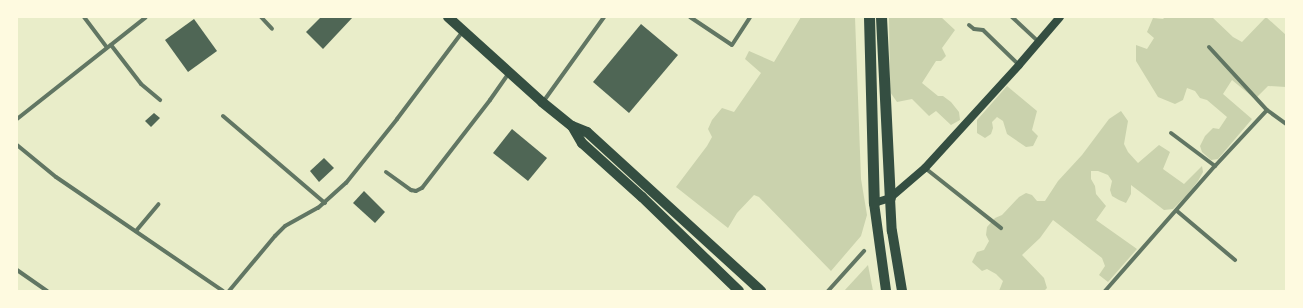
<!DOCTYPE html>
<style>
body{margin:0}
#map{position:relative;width:1303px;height:308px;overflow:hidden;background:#e9edc9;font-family:"Sofia Sans Condensed",sans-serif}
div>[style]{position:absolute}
.green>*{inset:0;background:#cad2ad}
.building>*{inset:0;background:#4f6655}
.minor>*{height:4px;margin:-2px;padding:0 2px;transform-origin:2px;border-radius:2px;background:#617663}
.secondary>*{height:8px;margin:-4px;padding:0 4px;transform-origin:4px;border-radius:4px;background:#344e41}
.trunk>*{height:10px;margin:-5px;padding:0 5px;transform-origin:5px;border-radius:5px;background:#344e41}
.motorway>*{height:11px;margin:-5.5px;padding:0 5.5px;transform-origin:5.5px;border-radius:5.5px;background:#344e41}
span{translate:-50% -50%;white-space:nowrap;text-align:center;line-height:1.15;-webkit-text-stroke:3.5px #fefae0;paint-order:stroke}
.frame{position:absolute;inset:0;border:18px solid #fefae0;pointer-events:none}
</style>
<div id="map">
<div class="green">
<div style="clip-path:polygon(801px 17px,855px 17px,861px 179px,867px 215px,861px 236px,831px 271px,759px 197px,754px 195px,737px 213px,728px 228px,676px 187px,707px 146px,712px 137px,708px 129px,712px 120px,722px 108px,734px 112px,761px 73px,745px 59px,749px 51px,774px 62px)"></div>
<div style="clip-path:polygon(889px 17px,941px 17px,955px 30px,942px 48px,946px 56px,941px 61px,936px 61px,922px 83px,938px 96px,943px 96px,951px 102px,959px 112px,960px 120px,951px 125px,936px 111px,929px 116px,912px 99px,897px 102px,890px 92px)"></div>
<div style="clip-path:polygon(1165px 17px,1212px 17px,1233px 37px,1242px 42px,1266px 17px,1286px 35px,1286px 87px,1268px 86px,1255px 99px,1232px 80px,1223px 94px,1252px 119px,1218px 159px,1211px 160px,1202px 152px,1200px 146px,1205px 136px,1213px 128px,1219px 129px,1227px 117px,1207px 100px,1200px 98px,1195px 91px,1187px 88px,1183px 100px,1175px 104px,1158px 97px,1136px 61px,1136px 45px,1147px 49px,1154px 38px,1147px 32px,1153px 18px,1163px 19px)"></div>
<div style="clip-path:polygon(1007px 86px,1037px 111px,1032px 130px,1038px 136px,1033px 146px,1026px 147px,1007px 134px,1003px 121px,997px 117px,992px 122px,993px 128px,991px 134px,985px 138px,977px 133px,977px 120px)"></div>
<div style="clip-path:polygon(1121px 111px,1128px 121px,1124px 144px,1128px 152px,1138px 163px,1159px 145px,1170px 152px,1163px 169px,1184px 184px,1202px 166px,1203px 172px,1198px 181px,1187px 195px,1173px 209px,1164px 210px,1131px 185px,1131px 194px,1126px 203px,1119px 200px,1112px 196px,1110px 190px,1112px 181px,1108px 175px,1098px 171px,1091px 171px,1091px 179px,1095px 186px,1096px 194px,1106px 206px,1096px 220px,1137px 249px,1108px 282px,1099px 275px,1105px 266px,1102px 258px,1053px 220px,1040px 238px,1022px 255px,1044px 278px,1047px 288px,1044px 291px,999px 291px,1003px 281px,996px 274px,987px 269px,982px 271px,972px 262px,977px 252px,984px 250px,989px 241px,986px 235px,987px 227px,995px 218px,1002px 215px,1019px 197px,1026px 193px,1032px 195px,1037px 201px,1045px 201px,1058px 181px,1082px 155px,1109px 119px)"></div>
<div style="clip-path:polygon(868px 265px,873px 291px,844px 291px)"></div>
</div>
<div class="building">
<div style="clip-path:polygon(321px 17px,353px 17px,323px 49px,306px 32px)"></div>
<div style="clip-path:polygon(194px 19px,217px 51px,188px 72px,165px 40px)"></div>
<div style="clip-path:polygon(641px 24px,678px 55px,629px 113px,593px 82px)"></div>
<div style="clip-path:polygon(154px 113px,160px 118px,151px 127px,145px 121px)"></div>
<div style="clip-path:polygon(512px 129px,547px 158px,528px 181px,493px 153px)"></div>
<div style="clip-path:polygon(324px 158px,334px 168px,319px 182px,310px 171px)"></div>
<div style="clip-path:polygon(364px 191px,385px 212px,375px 223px,353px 203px)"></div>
</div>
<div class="minor">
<div style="left:84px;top:17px;width:38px;rotate:53deg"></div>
<div style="left:261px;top:17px;width:16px;rotate:47deg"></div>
<div style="left:690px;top:17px;width:50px;rotate:33.7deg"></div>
<div style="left:732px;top:45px;width:33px;rotate:-57deg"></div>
<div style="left:1012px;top:17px;width:35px;rotate:43deg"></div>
<div style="left:969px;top:25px;width:6px;rotate:39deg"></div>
<div style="left:974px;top:29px;width:9px;rotate:6deg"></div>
<div style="left:983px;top:30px;width:50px;rotate:44.2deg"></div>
<div style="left:111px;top:45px;width:49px;rotate:52.4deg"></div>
<div style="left:141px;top:84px;width:25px;rotate:40deg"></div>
<div style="left:1209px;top:47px;width:86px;rotate:47.4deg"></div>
<div style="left:543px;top:102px;width:105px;rotate:-54.3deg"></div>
<div style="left:223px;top:116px;width:134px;rotate:40.5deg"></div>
<div style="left:17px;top:119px;width:164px;rotate:-38.3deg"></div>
<div style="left:1171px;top:133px;width:55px;rotate:36.9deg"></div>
<div style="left:17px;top:145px;width:50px;rotate:39.4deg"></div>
<div style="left:56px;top:177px;width:202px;rotate:34.3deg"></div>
<div style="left:925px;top:168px;width:97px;rotate:38.3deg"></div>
<div style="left:386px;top:172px;width:31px;rotate:36deg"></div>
<div style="left:411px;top:190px;width:5px;rotate:11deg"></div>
<div style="left:416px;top:191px;width:7px;rotate:-27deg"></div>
<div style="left:422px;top:188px;width:111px;rotate:-52.3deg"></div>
<div style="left:490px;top:100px;width:33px;rotate:-55deg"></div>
<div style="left:1177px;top:211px;width:76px;rotate:40.2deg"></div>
<div style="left:136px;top:231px;width:35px;rotate:-50deg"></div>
<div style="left:17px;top:270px;width:37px;rotate:35deg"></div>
<div style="left:229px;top:291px;width:72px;rotate:-50.1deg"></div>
<div style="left:275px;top:236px;width:14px;rotate:-45deg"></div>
<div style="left:285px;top:226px;width:38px;rotate:-29deg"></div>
<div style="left:318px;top:208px;width:38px;rotate:-42deg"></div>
<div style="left:346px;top:183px;width:82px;rotate:-51.4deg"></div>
<div style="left:397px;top:119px;width:110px;rotate:-53.1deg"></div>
<div style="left:828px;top:291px;width:54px;rotate:-48deg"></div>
<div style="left:1105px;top:291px;width:167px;rotate:-48.7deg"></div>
<div style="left:1215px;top:166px;width:76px;rotate:-47.1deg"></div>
<div style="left:1267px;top:110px;width:24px;rotate:36deg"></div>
</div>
<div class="secondary">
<div style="left:874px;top:203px;width:17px;rotate:-17deg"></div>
<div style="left:890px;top:198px;width:46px;rotate:-40.6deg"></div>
<div style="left:925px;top:168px;width:139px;rotate:-47.6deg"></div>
<div style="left:1019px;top:65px;width:63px;rotate:-49.5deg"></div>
</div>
<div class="trunk">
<div style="left:448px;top:17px;width:127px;rotate:42.1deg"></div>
<div style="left:542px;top:102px;width:38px;rotate:39deg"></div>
<div style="left:572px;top:126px;width:16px;rotate:22deg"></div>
<div style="left:587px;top:132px;width:236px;rotate:42.4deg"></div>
<div style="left:572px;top:126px;width:20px;rotate:60deg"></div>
<div style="left:582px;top:143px;width:81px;rotate:42deg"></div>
<div style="left:642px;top:197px;width:135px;rotate:44.1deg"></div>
<div style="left:890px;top:198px;width:33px;rotate:87deg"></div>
<div style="left:892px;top:231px;width:61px;rotate:80.5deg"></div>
<div style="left:874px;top:203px;width:89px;rotate:82.2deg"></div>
</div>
<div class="motorway">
<div style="left:869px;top:17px;width:186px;rotate:88.5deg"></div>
<div style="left:881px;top:17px;width:181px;rotate:87.2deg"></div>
</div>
<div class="frame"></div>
</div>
